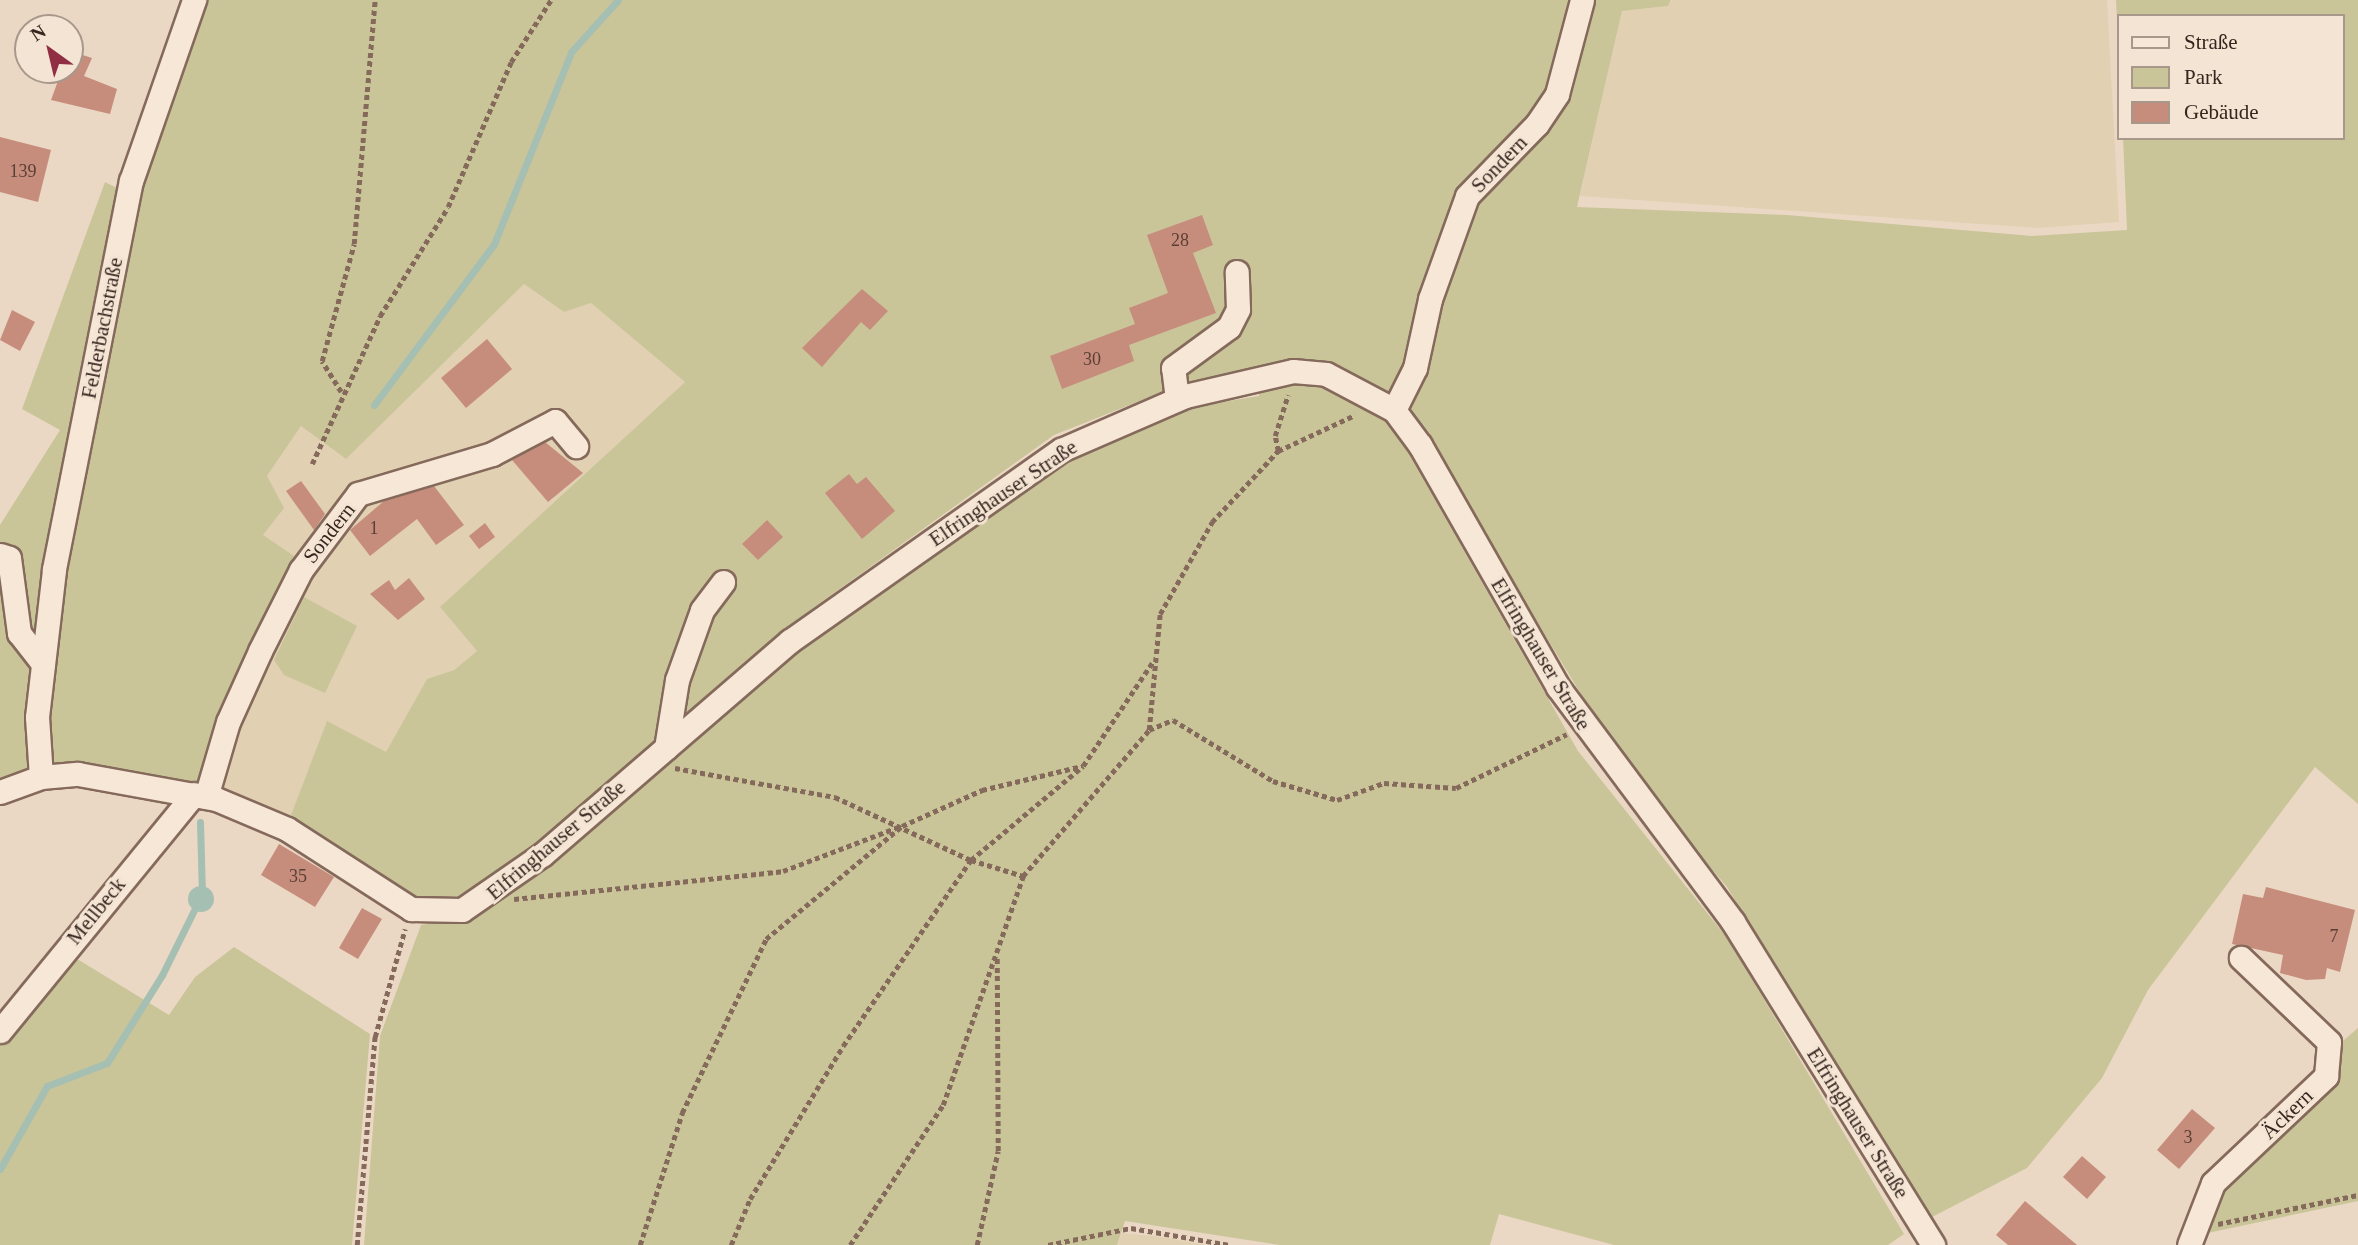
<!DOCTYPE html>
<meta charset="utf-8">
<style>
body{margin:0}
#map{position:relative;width:2358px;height:1245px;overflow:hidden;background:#ebd8c4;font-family:Georgia,serif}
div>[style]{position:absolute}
.farmland>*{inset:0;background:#e1d0b2}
.green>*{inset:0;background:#c9c599}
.water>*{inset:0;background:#a6bfb3}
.round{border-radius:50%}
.stream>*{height:7px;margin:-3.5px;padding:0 3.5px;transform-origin:3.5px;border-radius:3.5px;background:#a6bfb3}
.building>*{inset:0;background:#c78d7c}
.path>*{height:4.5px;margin-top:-2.25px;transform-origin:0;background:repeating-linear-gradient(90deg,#856a5c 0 5px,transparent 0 8.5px)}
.roads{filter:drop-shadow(2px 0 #856a5c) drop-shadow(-2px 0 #856a5c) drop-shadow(0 2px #856a5c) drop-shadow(0 -2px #856a5c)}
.minor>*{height:23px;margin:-11.5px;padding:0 11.5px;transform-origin:11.5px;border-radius:11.5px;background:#f7e7d7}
span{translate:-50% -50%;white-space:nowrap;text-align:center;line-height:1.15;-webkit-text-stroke:6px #f3e4d3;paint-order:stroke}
.number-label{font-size:18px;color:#5a3f36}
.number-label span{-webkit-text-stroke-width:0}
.street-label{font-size:21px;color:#36251f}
.legend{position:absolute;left:2117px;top:14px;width:228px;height:126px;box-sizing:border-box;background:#f3e4d3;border:2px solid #a7988b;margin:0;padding:9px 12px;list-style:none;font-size:21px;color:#36251f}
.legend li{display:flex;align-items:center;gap:14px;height:35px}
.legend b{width:35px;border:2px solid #a7988b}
.north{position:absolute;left:14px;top:14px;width:70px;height:70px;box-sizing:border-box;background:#f3e4d3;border:2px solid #a7988b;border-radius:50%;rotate:326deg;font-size:19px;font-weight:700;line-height:28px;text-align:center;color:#36251f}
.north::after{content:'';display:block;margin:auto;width:24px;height:32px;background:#902f43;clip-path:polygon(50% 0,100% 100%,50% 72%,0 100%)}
</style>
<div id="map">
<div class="farmland">
<div style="clip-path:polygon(1672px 0,2107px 0,2119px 222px,2037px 228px,1580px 196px,1622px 11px,1668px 6px)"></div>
<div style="clip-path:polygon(524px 284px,564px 312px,591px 303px,685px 382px,440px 607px,477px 651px,454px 670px,427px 679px,386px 753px,327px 722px,291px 815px,224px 791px,267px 476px,301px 426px,346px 459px)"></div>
<div style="clip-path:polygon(1122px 1233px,1155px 1236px,1207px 1245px,1117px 1245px)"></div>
</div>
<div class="green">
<div style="clip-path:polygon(200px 0,1671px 0,1668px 6px,1622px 11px,1577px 207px,1787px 215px,2032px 236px,2127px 230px,2123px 138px,2342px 138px,2342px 16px,2118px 16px,2118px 40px,2116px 0,2358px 0,2358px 804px,2315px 767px,2148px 990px,2102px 1078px,2027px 1168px,1932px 1217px,1727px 887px,1626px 768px,1464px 502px,1389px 419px,1578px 751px,1728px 939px,1904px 1234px,1888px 1245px,1614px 1245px,1499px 1214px,1490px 1245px,1280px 1245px,1125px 1221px,1117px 1245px,364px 1245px,380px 1036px,421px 925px,474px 915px,500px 898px,795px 648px,1068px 456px,1198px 406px,1259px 396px,1262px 371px,1185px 383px,1054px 435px,813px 608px,491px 883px,458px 904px,439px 906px,407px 897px,291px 815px,327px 721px,386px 752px,427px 679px,454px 670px,477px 651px,440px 607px,685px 382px,591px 303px,564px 312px,524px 284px,346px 459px,301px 426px,267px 476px,284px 508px,263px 535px,300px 560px,197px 788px,44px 764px,57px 571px,137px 180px)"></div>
<div style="clip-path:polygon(105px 182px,121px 190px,35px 769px,0 784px,0 525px,60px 430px,22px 409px)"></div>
<div style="clip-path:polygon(304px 597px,357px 626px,325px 693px,284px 675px,274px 660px)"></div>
<div style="clip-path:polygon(234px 947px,370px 1034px,352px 1245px,0 1245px,0 1043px,69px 954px,169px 1015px,195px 977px)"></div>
<div style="clip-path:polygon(2358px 1028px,2358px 1201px,2198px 1235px,2221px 1191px,2337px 1046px)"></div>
</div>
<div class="water">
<div class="round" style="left:188px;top:886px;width:26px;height:26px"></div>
</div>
<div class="stream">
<div style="left:374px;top:405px;width:201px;rotate:-53.3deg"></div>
<div style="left:494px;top:244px;width:207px;rotate:-68.1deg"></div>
<div style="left:571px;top:52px;width:70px;rotate:-47.9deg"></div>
<div style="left:0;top:1169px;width:95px;rotate:-60.5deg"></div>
<div style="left:47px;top:1086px;width:64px;rotate:-21deg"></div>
<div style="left:107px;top:1063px;width:104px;rotate:-58deg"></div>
<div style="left:162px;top:975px;width:90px;rotate:-63.7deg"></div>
<div style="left:202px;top:894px;width:72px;rotate:-91.6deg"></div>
</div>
<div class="building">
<div style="clip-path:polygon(70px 51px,92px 58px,84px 76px,117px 89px,110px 114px,51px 100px,62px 70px,70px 70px)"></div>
<div style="clip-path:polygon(0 137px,51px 150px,38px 202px,0 192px)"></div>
<div style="clip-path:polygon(1202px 215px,1213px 245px,1193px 253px,1216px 313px,1129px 345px,1134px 361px,1062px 389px,1050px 356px,1135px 324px,1129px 308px,1168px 293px,1147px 235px)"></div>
<div style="clip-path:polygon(862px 289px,888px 311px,870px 330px,861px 322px,822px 367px,802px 348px)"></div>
<div style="clip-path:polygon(12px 310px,35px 322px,20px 351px,0 340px)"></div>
<div style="clip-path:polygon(487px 339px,512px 369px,466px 408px,441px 378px)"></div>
<div style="clip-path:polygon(545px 442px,583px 473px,548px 502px,512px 460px)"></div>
<div style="clip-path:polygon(849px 474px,857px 484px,866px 477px,895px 511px,862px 539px,825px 493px)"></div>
<div style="clip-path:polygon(301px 481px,325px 514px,314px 530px,286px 491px)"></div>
<div style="clip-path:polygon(434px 486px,464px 525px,436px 545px,417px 519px,370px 556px,350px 530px,384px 501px)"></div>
<div style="clip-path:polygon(767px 520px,783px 537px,758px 560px,742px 544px)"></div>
<div style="clip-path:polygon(485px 523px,495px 537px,479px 549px,469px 536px)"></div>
<div style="clip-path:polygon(409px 578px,425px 599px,398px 620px,370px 594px,389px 580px,395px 590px)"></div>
<div style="clip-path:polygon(279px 844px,334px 877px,315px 907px,261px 875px)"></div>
<div style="clip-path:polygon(2266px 887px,2355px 910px,2340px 972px,2327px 968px,2325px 979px,2306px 980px,2280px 973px,2283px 955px,2232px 944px,2243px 894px,2263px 898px)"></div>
<div style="clip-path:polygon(362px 908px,382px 919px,358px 959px,339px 948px)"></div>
<div style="clip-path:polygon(2192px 1109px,2215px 1128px,2179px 1169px,2157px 1150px)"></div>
<div style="clip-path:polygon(2082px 1156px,2106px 1177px,2087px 1199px,2063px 1177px)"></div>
<div style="clip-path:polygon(2025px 1201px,2077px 1245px,2008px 1245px,1996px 1235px)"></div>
</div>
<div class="path">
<div style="left:341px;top:392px;width:36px;rotate:-122deg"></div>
<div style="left:322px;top:361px;width:121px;rotate:-74.7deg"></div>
<div style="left:354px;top:244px;width:245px;rotate:-85.1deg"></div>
<div style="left:1278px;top:451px;width:15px;rotate:-101deg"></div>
<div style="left:1275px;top:436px;width:43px;rotate:-72.4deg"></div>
<div style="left:312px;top:464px;width:163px;rotate:-65.3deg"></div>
<div style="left:380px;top:316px;width:128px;rotate:-58deg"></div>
<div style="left:448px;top:207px;width:158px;rotate:-66.5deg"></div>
<div style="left:511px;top:62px;width:74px;rotate:-57.2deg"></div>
<div style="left:1149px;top:730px;width:117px;rotate:-84.6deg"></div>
<div style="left:1160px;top:614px;width:106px;rotate:-60.5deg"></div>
<div style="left:1212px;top:522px;width:97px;rotate:-47.1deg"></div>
<div style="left:1278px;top:451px;width:85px;rotate:-25.1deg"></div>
<div style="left:675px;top:768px;width:163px;rotate:10.3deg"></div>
<div style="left:835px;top:797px;width:150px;rotate:24.9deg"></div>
<div style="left:971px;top:860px;width:54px;rotate:17.1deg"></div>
<div style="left:514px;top:899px;width:270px;rotate:-5.9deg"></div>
<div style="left:783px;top:871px;width:123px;rotate:-20.9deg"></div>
<div style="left:2218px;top:1224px;width:143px;rotate:-11.7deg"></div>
<div style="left:357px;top:1245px;width:209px;rotate:-85.1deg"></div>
<div style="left:375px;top:1037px;width:112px;rotate:-74.5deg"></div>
<div style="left:640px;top:1245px;width:139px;rotate:-72.3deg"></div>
<div style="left:682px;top:1113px;width:193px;rotate:-64.2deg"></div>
<div style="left:766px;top:939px;width:177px;rotate:-39.7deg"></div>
<div style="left:902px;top:826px;width:88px;rotate:-24.2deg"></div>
<div style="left:982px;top:790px;width:103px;rotate:-13.5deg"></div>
<div style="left:731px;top:1245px;width:50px;rotate:-67.6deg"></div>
<div style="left:750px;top:1199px;width:179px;rotate:-58.7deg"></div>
<div style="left:843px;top:1046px;width:226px;rotate:-55.5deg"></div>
<div style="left:971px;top:860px;width:146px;rotate:-40deg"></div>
<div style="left:1083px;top:766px;width:128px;rotate:-56.2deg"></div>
<div style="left:850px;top:1245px;width:168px;rotate:-56.4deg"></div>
<div style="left:943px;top:1105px;width:243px;rotate:-70.7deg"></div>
<div style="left:1023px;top:876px;width:193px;rotate:-49.2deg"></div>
<div style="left:1149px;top:730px;width:26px;rotate:-23deg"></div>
<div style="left:1173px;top:720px;width:117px;rotate:31.4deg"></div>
<div style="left:1273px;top:781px;width:67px;rotate:16.5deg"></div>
<div style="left:1337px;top:800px;width:50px;rotate:-19.9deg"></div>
<div style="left:1384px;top:783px;width:72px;rotate:4deg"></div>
<div style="left:1456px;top:788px;width:123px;rotate:-25.9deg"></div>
<div style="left:977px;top:1245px;width:96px;rotate:-77.4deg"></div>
<div style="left:998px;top:1151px;width:193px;rotate:-90.3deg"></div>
<div style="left:1048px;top:1245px;width:85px;rotate:-11.6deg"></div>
<div style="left:1131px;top:1228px;width:100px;rotate:9.7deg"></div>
</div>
<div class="roads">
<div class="minor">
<div style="left:1177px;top:399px;width:31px;rotate:-97deg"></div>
<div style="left:1173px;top:368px;width:69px;rotate:-36.2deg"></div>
<div style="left:1229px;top:327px;width:20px;rotate:-63deg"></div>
<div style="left:1238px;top:309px;width:37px;rotate:-92deg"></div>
<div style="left:1394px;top:410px;width:47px;rotate:-63.4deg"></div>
<div style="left:1415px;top:368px;width:71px;rotate:-77.7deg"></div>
<div style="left:1430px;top:299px;width:109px;rotate:-70.2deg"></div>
<div style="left:1467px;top:196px;width:100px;rotate:-45.8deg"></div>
<div style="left:1537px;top:124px;width:36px;rotate:-56deg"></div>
<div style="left:1557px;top:94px;width:97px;rotate:-75.1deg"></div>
<div style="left:0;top:555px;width:9px;rotate:18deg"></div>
<div style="left:9px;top:558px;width:76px;rotate:82.4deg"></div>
<div style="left:19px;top:633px;width:39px;rotate:52deg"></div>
<div style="left:666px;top:748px;width:69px;rotate:-80.8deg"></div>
<div style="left:677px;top:680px;width:74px;rotate:-70.3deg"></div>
<div style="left:702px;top:610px;width:35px;rotate:-53deg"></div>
<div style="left:41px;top:777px;width:60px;rotate:-93.8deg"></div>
<div style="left:37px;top:717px;width:149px;rotate:-83.4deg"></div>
<div style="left:54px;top:569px;width:396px;rotate:-78.8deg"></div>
<div style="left:131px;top:181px;width:192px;rotate:-70.8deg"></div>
<div style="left:0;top:792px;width:44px;rotate:-20.1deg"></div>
<div style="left:41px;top:777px;width:37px;rotate:-5deg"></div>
<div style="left:78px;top:774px;width:140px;rotate:10.3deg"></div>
<div style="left:216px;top:799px;width:77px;rotate:22.9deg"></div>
<div style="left:287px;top:829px;width:148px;rotate:32.8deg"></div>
<div style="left:411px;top:909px;width:51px;rotate:1.1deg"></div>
<div style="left:462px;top:910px;width:98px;rotate:-34.7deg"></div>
<div style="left:543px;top:854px;width:326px;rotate:-40.8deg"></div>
<div style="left:790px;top:641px;width:332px;rotate:-35.2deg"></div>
<div style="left:1061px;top:450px;width:135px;rotate:-23.5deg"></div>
<div style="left:1185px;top:396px;width:111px;rotate:-13deg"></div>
<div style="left:1293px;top:371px;width:33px;rotate:5deg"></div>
<div style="left:1326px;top:374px;width:77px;rotate:27.9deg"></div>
<div style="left:1394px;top:410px;width:44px;rotate:53.4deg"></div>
<div style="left:1420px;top:445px;width:279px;rotate:60.3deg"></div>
<div style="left:1558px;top:687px;width:293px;rotate:53.3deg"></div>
<div style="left:1733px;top:922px;width:380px;rotate:58.2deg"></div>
<div style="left:206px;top:797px;width:78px;rotate:-73.7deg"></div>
<div style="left:228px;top:722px;width:78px;rotate:-65.7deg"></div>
<div style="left:260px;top:651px;width:91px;rotate:-63.2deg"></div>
<div style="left:301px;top:570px;width:95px;rotate:-53.1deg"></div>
<div style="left:358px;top:494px;width:140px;rotate:-16.6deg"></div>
<div style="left:492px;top:454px;width:71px;rotate:-27.6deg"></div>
<div style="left:555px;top:421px;width:33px;rotate:50deg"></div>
<div style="left:0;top:1031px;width:306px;rotate:-50.7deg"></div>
<div style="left:2189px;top:1245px;width:66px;rotate:-68.8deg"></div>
<div style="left:2213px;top:1183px;width:156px;rotate:-43.4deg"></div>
<div style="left:2326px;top:1076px;width:34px;rotate:-85deg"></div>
<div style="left:2329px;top:1042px;width:122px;rotate:-136.3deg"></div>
</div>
</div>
<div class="number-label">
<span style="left:23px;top:171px">139</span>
<span style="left:1180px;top:240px">28</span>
<span style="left:1092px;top:359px">30</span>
<span style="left:374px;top:528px">1</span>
<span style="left:298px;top:876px">35</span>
<span style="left:2334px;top:936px">7</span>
<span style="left:2188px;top:1137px">3</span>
</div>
<div class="street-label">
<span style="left:1499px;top:164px;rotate:-46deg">Sondern</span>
<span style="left:102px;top:328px;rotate:-79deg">Felderbachstraße</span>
<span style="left:1003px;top:493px;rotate:-34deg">Elfringhauser Straße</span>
<span style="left:329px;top:533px;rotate:-52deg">Sondern</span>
<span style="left:1541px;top:654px;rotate:59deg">Elfringhauser Straße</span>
<span style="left:556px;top:840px;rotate:-40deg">Elfringhauser Straße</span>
<span style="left:96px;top:911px;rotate:-51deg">Mellbeck</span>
<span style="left:2287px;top:1114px;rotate:-44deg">Äckern</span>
<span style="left:1858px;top:1123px;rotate:58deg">Elfringhauser Straße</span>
</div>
<ul class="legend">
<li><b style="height:9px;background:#f7e7d7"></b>Straße</li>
<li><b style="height:19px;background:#c9c599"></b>Park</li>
<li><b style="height:19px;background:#c78d7c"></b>Gebäude</li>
</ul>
<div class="north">N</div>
</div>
